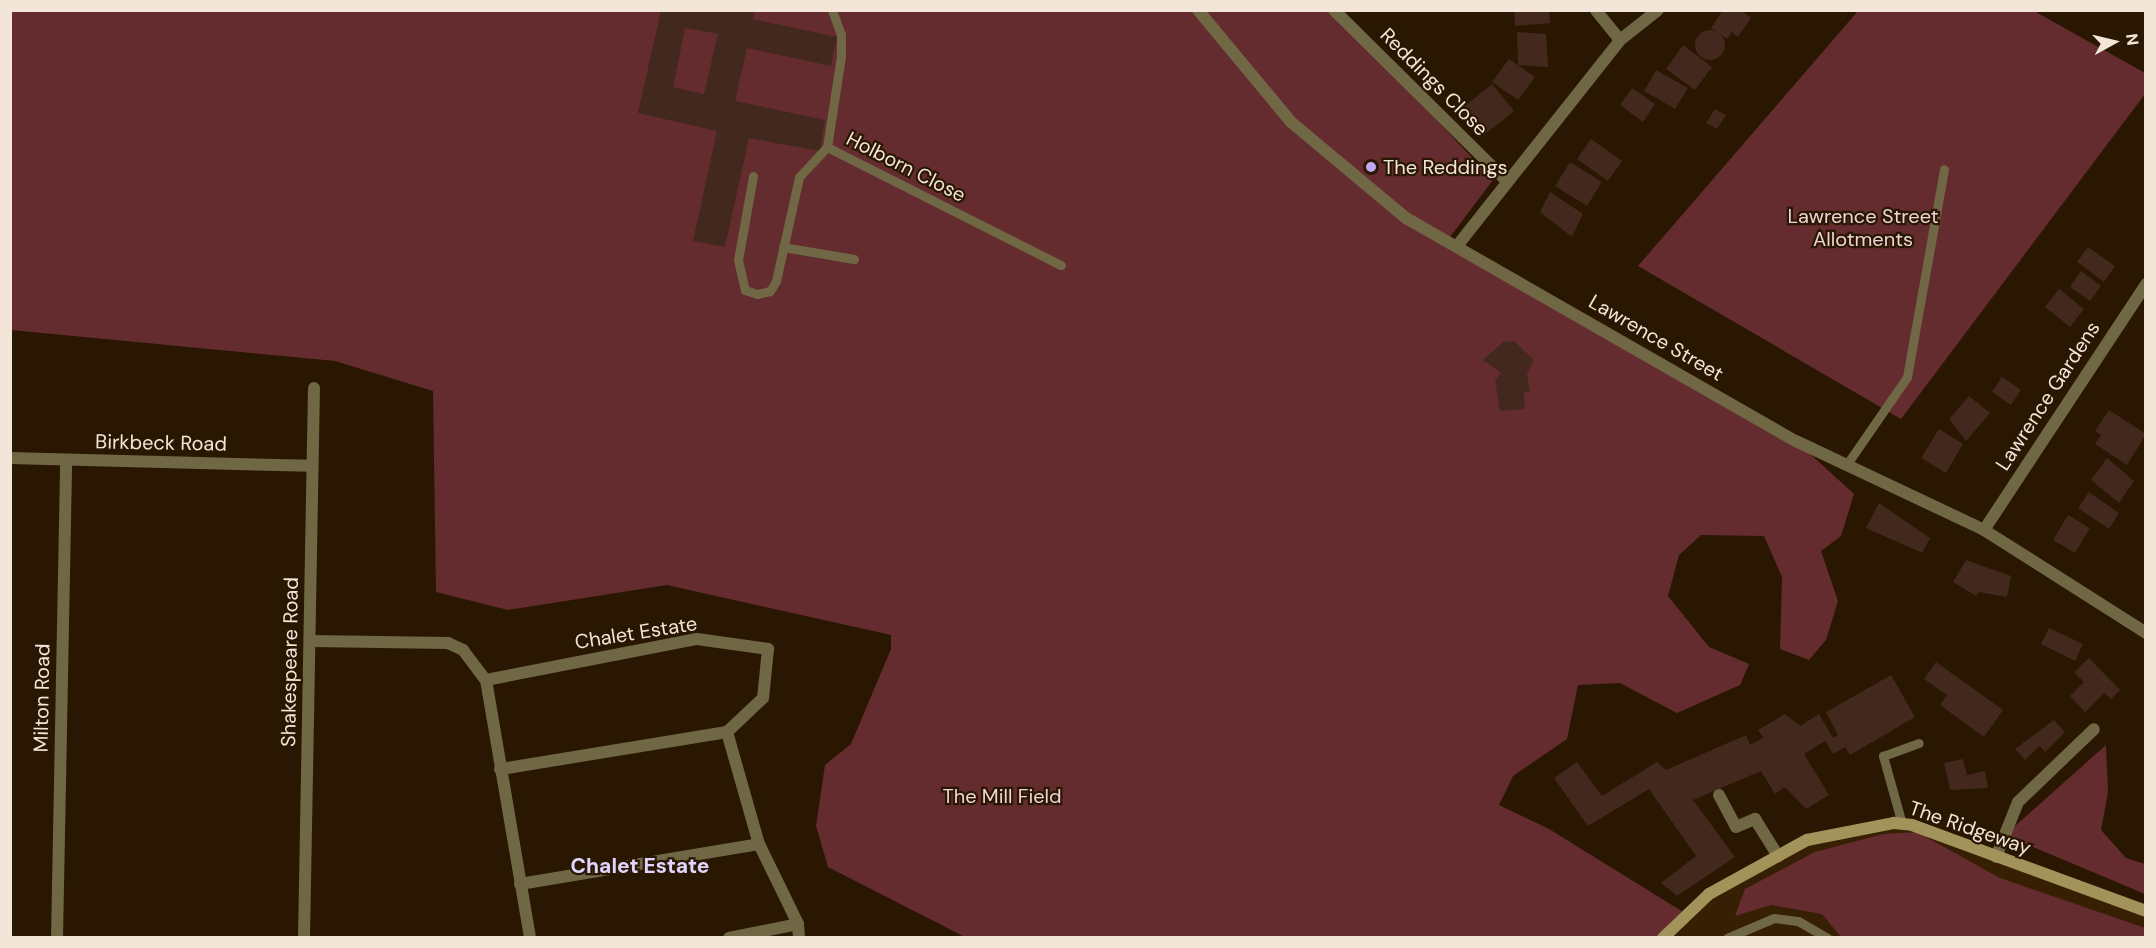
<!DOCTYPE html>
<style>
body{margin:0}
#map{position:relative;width:2156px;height:948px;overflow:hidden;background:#291702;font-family:"DM Sans",sans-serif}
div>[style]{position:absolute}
.built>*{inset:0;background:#361f02}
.green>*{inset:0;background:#652c30}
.building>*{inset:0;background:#42281d}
.round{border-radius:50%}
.service>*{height:9px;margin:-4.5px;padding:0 4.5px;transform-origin:4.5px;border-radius:4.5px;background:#706745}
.minor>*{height:12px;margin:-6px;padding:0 6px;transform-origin:6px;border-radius:6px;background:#706745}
.tertiary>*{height:12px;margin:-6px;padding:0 6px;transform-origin:6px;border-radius:6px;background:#706745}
.secondary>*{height:12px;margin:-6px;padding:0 6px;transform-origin:6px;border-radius:6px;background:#a2935a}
.dots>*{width:16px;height:16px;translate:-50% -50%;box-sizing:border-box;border:3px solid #291702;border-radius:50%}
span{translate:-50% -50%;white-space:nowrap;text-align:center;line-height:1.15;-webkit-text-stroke:4.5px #291702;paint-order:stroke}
.street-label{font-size:20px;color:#f3e6d9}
.poi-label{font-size:20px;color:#f3e6d9}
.left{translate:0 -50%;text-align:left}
.park-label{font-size:20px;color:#eed5d5}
.neighbourhood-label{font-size:21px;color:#e1d4ff;font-weight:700}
.frame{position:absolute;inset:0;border:12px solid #f3e6d9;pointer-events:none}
.north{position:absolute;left:2084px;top:12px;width:60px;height:60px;-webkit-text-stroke:4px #291702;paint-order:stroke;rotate:82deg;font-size:16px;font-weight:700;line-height:24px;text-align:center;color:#f3e6d9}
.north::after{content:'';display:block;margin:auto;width:21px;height:27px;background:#f3e6d9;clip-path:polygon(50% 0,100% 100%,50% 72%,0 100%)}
</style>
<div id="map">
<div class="built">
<div style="clip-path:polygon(1894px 823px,2145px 911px,2145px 937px,1663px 938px,1678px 920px,1807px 840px)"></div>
</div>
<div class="green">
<div style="clip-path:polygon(10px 11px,1334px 11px,1493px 180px,1447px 241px,1796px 441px,1854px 494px,1841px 536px,1821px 551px,1838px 601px,1826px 640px,1809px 660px,1780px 649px,1782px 577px,1764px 536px,1701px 535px,1679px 555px,1668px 596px,1709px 647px,1749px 664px,1740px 685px,1677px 713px,1620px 683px,1578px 685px,1567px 739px,1513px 776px,1499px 805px,1549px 829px,1688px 915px,1670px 937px,965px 937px,828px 867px,816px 826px,825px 765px,851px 744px,891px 649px,891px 635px,667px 585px,508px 610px,436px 592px,433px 391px,335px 361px,11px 330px)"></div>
<div style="clip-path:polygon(1858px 11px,2034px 11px,2145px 73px,2145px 94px,1901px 419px,1638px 266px)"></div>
<div style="clip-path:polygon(2106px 745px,2108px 792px,2101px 830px,2126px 858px,2145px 864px,2145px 894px,2005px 835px)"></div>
<div style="clip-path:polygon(1917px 832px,2000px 878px,2145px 928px,2145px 937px,1841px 937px,1822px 914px,1771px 905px,1735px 916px,1745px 889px,1815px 852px,1883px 834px)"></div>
</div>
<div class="building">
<div style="clip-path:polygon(evenodd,661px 10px,755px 10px,753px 19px,837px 37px,831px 66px,747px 48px,735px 101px,825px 120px,820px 151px,749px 138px,725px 247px,693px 241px,717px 131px,638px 113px,661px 10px,685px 28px,718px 34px,704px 94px,673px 87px,685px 28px)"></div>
<div style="clip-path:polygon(1514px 10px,1549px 10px,1550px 23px,1515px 26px)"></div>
<div style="clip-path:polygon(1723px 10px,1740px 10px,1751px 18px,1738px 37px,1732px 32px,1727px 39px,1711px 28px)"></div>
<div class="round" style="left:1695px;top:30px;width:30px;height:30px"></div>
<div style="clip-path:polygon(1517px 32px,1546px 34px,1548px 67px,1518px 65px)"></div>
<div style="clip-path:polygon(1683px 45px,1712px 67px,1695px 90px,1666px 69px)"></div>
<div style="clip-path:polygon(1509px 59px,1535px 77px,1518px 100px,1492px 82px)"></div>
<div style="clip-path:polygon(1656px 70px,1688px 88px,1675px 109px,1644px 91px)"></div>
<div style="clip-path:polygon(1492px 84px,1514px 111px,1483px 136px,1461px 109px)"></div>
<div style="clip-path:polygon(1632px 88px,1655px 104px,1643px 122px,1620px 105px)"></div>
<div style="clip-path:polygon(1715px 109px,1726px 115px,1717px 129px,1706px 123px)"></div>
<div style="clip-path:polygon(1591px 139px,1622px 161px,1608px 181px,1577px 159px)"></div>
<div style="clip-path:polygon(1570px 162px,1602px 182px,1587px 206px,1555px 186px)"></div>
<div style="clip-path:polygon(1550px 192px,1583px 214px,1572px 237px,1540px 212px)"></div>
<div style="clip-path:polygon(2088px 247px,2115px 266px,2104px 282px,2077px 262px)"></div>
<div style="clip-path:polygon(2081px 271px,2101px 286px,2090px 301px,2070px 287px)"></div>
<div style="clip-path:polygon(2059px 289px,2084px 309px,2070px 327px,2045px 307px)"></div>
<div style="clip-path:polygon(1514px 341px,1534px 360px,1527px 373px,1530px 392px,1524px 392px,1525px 409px,1500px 411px,1495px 380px,1501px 373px,1483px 360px,1503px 342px)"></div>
<div style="clip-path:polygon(2002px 377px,2021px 390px,2011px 405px,1992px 392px)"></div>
<div style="clip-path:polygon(1969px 396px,1990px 413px,1966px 441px,1949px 419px)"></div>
<div style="clip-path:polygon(2109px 410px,2146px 434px,2127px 465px,2095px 444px,2101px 435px,2095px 431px)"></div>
<div style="clip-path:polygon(1939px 429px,1963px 444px,1946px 473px,1921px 458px)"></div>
<div style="clip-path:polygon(2107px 458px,2134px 481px,2119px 503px,2091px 480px)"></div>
<div style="clip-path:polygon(2089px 492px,2119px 513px,2109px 529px,2078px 508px)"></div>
<div style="clip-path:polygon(1879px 503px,1930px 538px,1922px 553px,1866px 528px)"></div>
<div style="clip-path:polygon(2068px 515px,2090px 528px,2075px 553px,2053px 540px)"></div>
<div style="clip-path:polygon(1966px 560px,2011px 576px,2007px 597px,1979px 592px,1976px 596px,1953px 582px)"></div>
<div style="clip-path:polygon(2049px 628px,2083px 644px,2075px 661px,2041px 644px)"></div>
<div style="clip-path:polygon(2089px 658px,2120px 690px,2111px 699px,2104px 693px,2085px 712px,2070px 696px,2084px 682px,2074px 672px)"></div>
<div style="clip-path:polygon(1936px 662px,2003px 710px,1984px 737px,1940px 705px,1947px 695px,1924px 679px)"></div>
<div style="clip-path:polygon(1891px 675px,1915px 717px,1850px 755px,1845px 747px,1833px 754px,1825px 741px,1804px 754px,1829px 795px,1806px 809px,1785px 787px,1775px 794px,1761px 771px,1693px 800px,1735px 857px,1677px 896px,1661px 883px,1696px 856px,1649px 789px,1588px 826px,1554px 778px,1577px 762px,1602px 796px,1657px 762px,1666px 770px,1746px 735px,1750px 745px,1763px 738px,1758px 730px,1785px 714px,1800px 726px,1819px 714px,1833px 738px,1838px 735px,1826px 712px)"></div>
<div style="clip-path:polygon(2054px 720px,2065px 732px,2045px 752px,2040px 746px,2025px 760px,2015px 749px)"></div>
<div style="clip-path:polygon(1963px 759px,1967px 775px,1985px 771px,1988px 788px,1950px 790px,1944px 763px)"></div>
</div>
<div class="service">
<div style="left:832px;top:10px;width:27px;rotate:70deg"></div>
<div style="left:841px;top:35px;width:21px;rotate:90deg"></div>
<div style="left:841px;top:56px;width:92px;rotate:98.7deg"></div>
<div style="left:827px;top:147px;width:262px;rotate:26.8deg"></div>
<div style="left:753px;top:176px;width:85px;rotate:100.1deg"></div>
<div style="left:738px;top:260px;width:31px;rotate:77deg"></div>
<div style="left:745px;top:290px;width:13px;rotate:18deg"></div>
<div style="left:757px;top:294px;width:13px;rotate:-13deg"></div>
<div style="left:770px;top:291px;width:12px;rotate:-59deg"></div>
<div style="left:776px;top:281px;width:107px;rotate:-77.5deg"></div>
<div style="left:799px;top:177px;width:41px;rotate:-47deg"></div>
<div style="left:783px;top:247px;width:72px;rotate:9.6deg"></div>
<div style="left:1847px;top:464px;width:106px;rotate:-55.4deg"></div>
<div style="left:1907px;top:377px;width:211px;rotate:-79.9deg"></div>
<div style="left:1902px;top:824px;width:71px;rotate:-105.6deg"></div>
<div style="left:1883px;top:756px;width:38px;rotate:-20deg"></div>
<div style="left:1727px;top:938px;width:51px;rotate:-23.1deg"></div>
<div style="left:1774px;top:918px;width:24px;rotate:7deg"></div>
<div style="left:1798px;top:921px;width:34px;rotate:30deg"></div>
</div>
<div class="minor">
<div style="left:1334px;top:10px;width:243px;rotate:44.7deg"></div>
<div style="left:1620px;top:40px;width:48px;rotate:-38.3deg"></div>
<div style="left:1457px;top:246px;width:263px;rotate:-51.6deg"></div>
<div style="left:1620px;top:40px;width:38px;rotate:-129deg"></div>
<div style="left:10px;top:458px;width:300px;rotate:1.5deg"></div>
<div style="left:1984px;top:530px;width:295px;rotate:-56.6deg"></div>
<div style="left:311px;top:641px;width:137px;rotate:0.8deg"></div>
<div style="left:448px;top:643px;width:17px;rotate:25deg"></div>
<div style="left:463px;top:650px;width:38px;rotate:53deg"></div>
<div style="left:486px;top:680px;width:262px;rotate:80.3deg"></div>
<div style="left:486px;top:680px;width:215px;rotate:-11deg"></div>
<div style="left:697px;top:639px;width:72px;rotate:8deg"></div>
<div style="left:768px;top:649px;width:49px;rotate:95.8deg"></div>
<div style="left:763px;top:698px;width:50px;rotate:136.6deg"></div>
<div style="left:727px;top:732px;width:230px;rotate:170.7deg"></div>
<div style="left:727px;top:732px;width:116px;rotate:74.1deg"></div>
<div style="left:759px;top:844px;width:89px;rotate:64deg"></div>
<div style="left:798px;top:924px;width:14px;rotate:86deg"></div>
<div style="left:1719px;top:795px;width:36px;rotate:62deg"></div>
<div style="left:1736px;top:827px;width:21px;rotate:-23deg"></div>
<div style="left:1755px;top:819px;width:44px;rotate:58.1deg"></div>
<div style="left:1996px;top:857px;width:59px;rotate:-68.2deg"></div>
<div style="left:2018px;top:802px;width:105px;rotate:-43.8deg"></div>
<div style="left:520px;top:884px;width:242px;rotate:-9.5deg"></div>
<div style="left:57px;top:938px;width:478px;rotate:-88.9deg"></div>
<div style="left:304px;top:938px;width:550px;rotate:-88.96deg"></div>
<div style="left:729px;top:938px;width:70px;rotate:-11.5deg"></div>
</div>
<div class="tertiary">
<div style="left:1198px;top:10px;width:146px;rotate:50.3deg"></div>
<div style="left:1291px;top:122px;width:150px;rotate:39.9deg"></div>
<div style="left:1406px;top:218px;width:449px;rotate:29.8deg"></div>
<div style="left:1796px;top:441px;width:208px;rotate:25.3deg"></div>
<div style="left:1984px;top:530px;width:192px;rotate:32.4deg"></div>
</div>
<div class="secondary">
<div style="left:1663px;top:938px;width:64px;rotate:-43.7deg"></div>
<div style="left:1709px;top:894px;width:112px;rotate:-28.9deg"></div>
<div style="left:1807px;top:840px;width:89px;rotate:-11.1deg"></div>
<div style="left:1894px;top:823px;width:18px;rotate:6deg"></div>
<div style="left:1912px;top:825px;width:249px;rotate:20.2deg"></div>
</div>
<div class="dots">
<div style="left:1371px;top:167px;background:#c1a8f3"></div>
</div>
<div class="street-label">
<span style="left:1434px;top:82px;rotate:45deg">Reddings Close</span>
<span style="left:906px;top:167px;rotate:27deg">Holborn Close</span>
<span style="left:1656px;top:338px;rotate:30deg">Lawrence Street</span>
<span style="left:2048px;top:396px;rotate:-57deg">Lawrence Gardens</span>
<span style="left:161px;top:443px;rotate:1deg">Birkbeck Road</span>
<span style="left:636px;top:633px;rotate:-9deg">Chalet Estate</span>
<span style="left:290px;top:662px;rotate:-89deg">Shakespeare Road</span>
<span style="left:42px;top:698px;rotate:-89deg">Milton Road</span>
<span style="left:1970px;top:828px;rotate:19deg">The Ridgeway</span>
</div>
<div class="poi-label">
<span class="left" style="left:1383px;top:167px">The Reddings</span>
</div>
<div class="park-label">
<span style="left:1863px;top:228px">Lawrence Street<br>Allotments</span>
<span style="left:1002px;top:796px">The Mill Field</span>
</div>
<div class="neighbourhood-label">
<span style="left:640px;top:866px">Chalet Estate</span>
</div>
<div class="frame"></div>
<div class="north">N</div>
</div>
